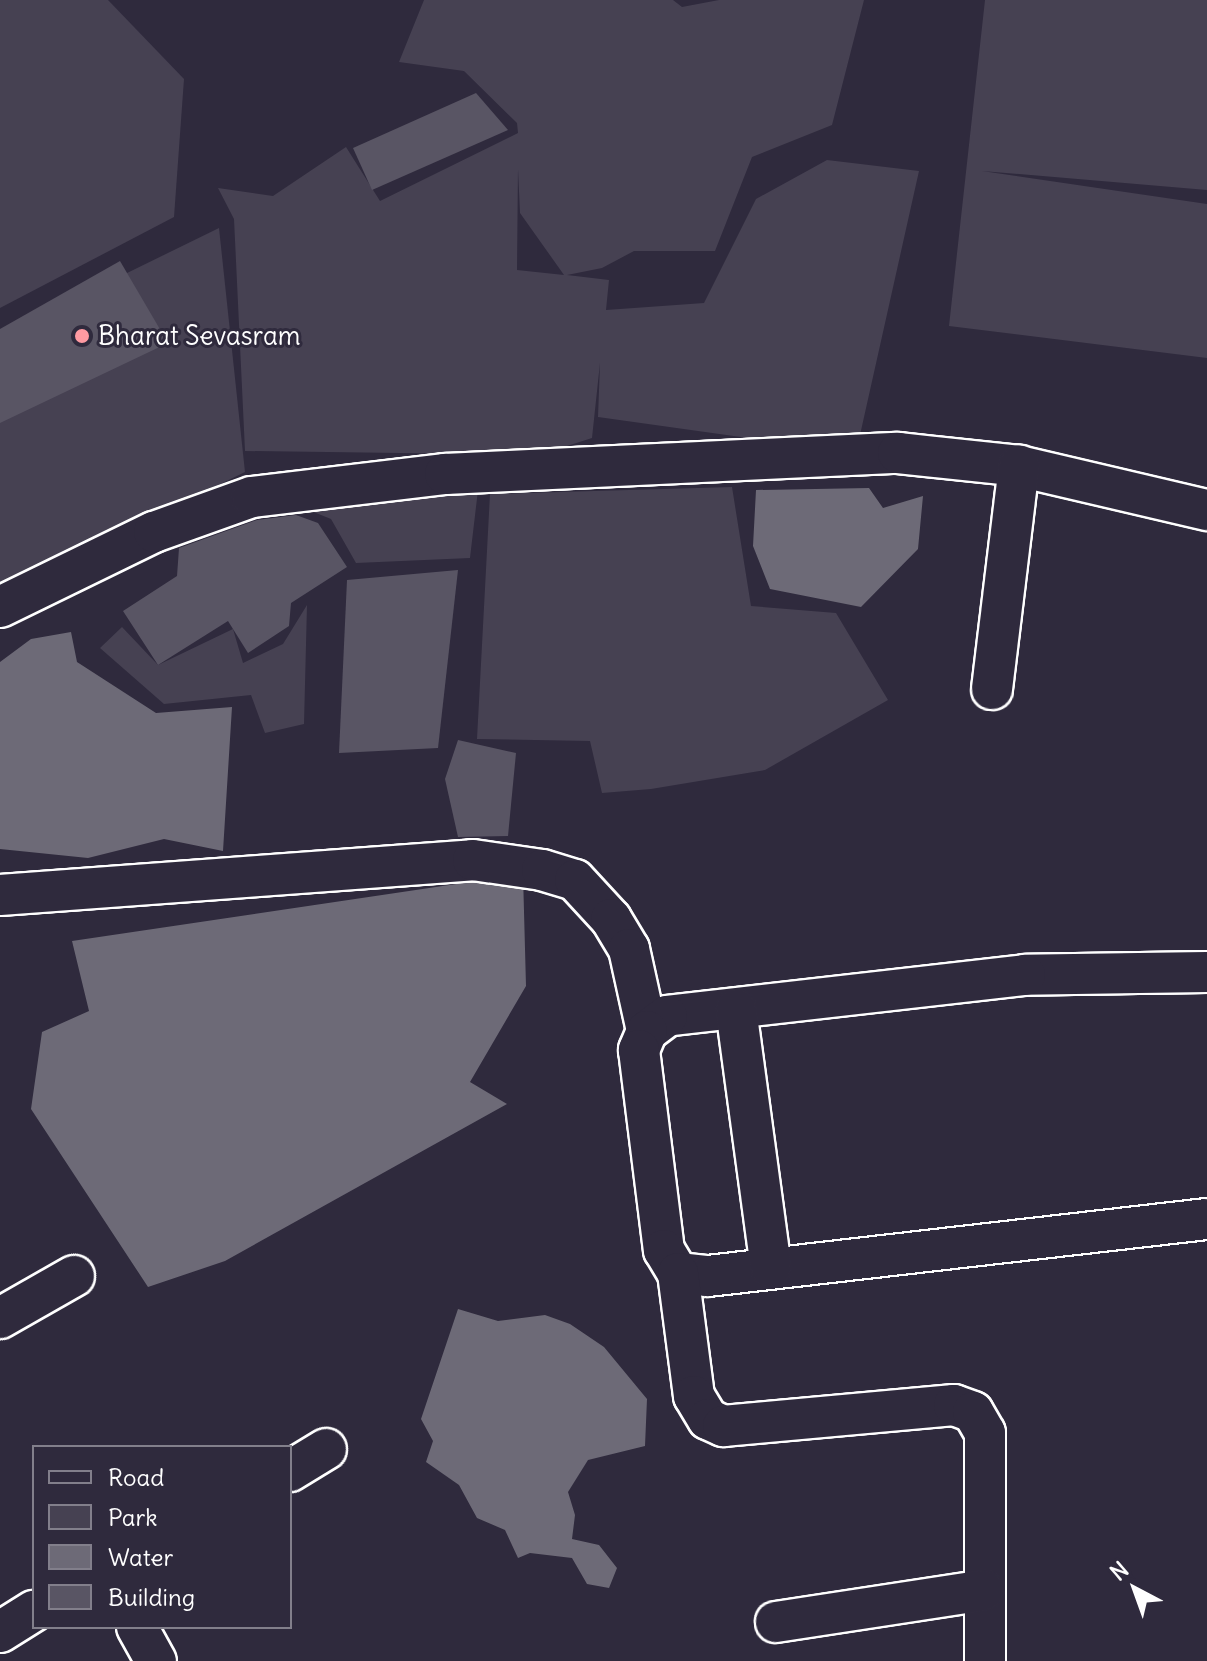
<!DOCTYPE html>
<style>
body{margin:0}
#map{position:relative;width:1207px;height:1661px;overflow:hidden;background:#2f2a3d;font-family:Delius,sans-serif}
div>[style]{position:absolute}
.green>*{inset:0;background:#464152}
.water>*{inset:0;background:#6d6a77}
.building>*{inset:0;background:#595564}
.roads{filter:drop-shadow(2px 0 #fff) drop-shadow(-2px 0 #fff) drop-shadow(0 2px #fff) drop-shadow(0 -2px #fff)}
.minor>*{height:40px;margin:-20px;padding:0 20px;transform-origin:20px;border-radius:20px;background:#2f2a3d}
.dots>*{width:22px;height:22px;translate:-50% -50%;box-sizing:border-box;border:4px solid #2f2a3d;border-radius:50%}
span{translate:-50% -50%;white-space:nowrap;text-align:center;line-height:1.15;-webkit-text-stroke:6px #2f2a3d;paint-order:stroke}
.poi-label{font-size:26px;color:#fff}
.left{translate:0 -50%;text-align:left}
.legend{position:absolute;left:32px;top:1445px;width:260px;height:184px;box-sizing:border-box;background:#2f2a3d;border:2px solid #827f8b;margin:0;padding:10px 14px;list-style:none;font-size:24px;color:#fff}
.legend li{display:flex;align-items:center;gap:16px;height:40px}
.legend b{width:40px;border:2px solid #827f8b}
.north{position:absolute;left:1095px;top:1549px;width:80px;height:80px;-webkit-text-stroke:6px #2f2a3d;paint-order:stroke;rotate:319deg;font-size:22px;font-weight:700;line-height:32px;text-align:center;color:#fff}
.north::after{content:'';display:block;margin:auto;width:28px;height:36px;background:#fff;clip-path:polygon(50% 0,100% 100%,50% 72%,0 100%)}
</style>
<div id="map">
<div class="green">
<div style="clip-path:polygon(0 0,108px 0,184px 79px,174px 217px,0 308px)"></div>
<div style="clip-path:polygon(evenodd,424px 0,673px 0,682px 7px,719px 0,864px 0,832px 125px,752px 157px,715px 251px,634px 251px,602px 268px,567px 275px,609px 280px,606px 310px,704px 303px,756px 199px,827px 160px,919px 171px,856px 453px,598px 417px,600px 363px,592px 438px,539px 455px,245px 451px,234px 219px,218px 188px,273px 196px,346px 147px,380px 201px,518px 133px,517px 123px,464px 71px,399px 62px,424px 0,518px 169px,520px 213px,564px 275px,517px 270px,518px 169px)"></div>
<div style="clip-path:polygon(985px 0,1207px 0,1207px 190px,982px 171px,1207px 204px,1207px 358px,949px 326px)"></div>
<div style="clip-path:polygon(219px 228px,245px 472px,0 592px,0 413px,125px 274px)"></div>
<div style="clip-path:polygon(732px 487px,751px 606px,836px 613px,888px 700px,765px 770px,651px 789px,602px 793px,590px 741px,477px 739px,490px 494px)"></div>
<div style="clip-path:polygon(478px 490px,470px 558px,356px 563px,331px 519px,296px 505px)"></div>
<div style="clip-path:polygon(307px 605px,304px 724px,265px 733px,251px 695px,164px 704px,100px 648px,122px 627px,158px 665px,233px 629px,243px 663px,283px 644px)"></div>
</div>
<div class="water">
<div style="clip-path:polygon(869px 488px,883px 508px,923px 496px,918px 549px,861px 607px,770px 589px,753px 546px,756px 490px)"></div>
<div style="clip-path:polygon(71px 632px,77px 662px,156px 713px,232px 707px,223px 851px,164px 839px,88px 858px,0 849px,0 662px,31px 639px)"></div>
<div style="clip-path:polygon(523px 874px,526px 986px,470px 1082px,507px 1104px,225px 1261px,148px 1287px,31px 1109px,42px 1032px,89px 1011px,72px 941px)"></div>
<div style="clip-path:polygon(458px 1309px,498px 1321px,545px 1315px,570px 1324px,604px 1347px,647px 1399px,645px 1446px,588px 1460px,568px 1492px,575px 1515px,572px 1539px,599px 1545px,617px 1568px,609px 1588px,587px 1584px,572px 1558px,530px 1553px,518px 1558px,505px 1530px,477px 1518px,459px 1485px,426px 1462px,433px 1441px,421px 1419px)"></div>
</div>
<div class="building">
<div style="clip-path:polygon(476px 93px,508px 130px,372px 190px,353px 148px)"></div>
<div style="clip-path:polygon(120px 261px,168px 343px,0 423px,0 329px)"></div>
<div style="clip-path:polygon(296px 515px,318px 523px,347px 567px,291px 603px,289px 626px,248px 653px,228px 621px,158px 665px,123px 611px,177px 576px,179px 548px,257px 520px)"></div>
<div style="clip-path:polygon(458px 570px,438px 748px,339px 753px,347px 580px)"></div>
<div style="clip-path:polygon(458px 740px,516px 753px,508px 836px,458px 837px,445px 779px)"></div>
</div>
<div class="roads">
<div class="minor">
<div style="left:0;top:607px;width:171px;rotate:-26deg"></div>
<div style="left:154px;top:532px;width:104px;rotate:-19.7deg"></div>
<div style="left:252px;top:497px;width:194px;rotate:-6.8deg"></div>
<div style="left:445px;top:474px;width:453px;rotate:-2.7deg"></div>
<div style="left:898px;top:453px;width:122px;rotate:6.1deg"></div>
<div style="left:1019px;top:466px;width:193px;rotate:13.2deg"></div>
<div style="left:992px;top:689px;width:225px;rotate:-83.1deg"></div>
<div style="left:0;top:895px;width:474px;rotate:-4.2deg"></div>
<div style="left:473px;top:860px;width:70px;rotate:8.2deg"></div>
<div style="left:542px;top:870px;width:34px;rotate:17deg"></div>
<div style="left:575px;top:880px;width:53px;rotate:47.3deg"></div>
<div style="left:611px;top:919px;width:35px;rotate:59deg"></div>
<div style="left:629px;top:949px;width:84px;rotate:77.6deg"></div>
<div style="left:1207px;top:972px;width:182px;rotate:179.1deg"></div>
<div style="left:1025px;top:975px;width:360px;rotate:173.5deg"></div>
<div style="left:667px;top:1016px;width:25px;rotate:143deg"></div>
<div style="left:647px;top:1031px;width:21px;rotate:113deg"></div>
<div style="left:639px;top:1050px;width:202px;rotate:82.9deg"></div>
<div style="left:664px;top:1250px;width:27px;rotate:59deg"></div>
<div style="left:678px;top:1273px;width:30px;rotate:6deg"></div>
<div style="left:708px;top:1276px;width:502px;rotate:-6.52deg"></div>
<div style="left:736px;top:1009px;width:261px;rotate:82.3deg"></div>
<div style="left:678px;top:1273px;width:124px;rotate:82.6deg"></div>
<div style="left:694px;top:1396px;width:27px;rotate:59deg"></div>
<div style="left:708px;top:1419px;width:17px;rotate:25deg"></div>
<div style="left:723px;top:1426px;width:232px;rotate:-5.2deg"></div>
<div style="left:954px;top:1405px;width:20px;rotate:20deg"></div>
<div style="left:973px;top:1412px;width:24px;rotate:60deg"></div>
<div style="left:985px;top:1433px;width:228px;rotate:90deg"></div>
<div style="left:0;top:1318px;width:85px;rotate:-29.6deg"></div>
<div style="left:290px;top:1471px;width:42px;rotate:-31.4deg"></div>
<div style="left:776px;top:1622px;width:210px;rotate:-8.7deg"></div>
<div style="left:137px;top:1627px;width:39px;rotate:61deg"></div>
<div style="left:0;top:1632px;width:40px;rotate:-32deg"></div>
</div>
</div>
<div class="dots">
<div style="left:82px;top:336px;background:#ff9aa2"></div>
</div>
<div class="poi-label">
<span class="left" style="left:98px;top:336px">Bharat Sevasram</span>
</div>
<ul class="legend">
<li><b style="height:10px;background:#2f2a3d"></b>Road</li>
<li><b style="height:22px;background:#464152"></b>Park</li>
<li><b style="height:22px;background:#6d6a77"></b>Water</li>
<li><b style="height:22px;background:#595564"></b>Building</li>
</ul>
<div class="north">N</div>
</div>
